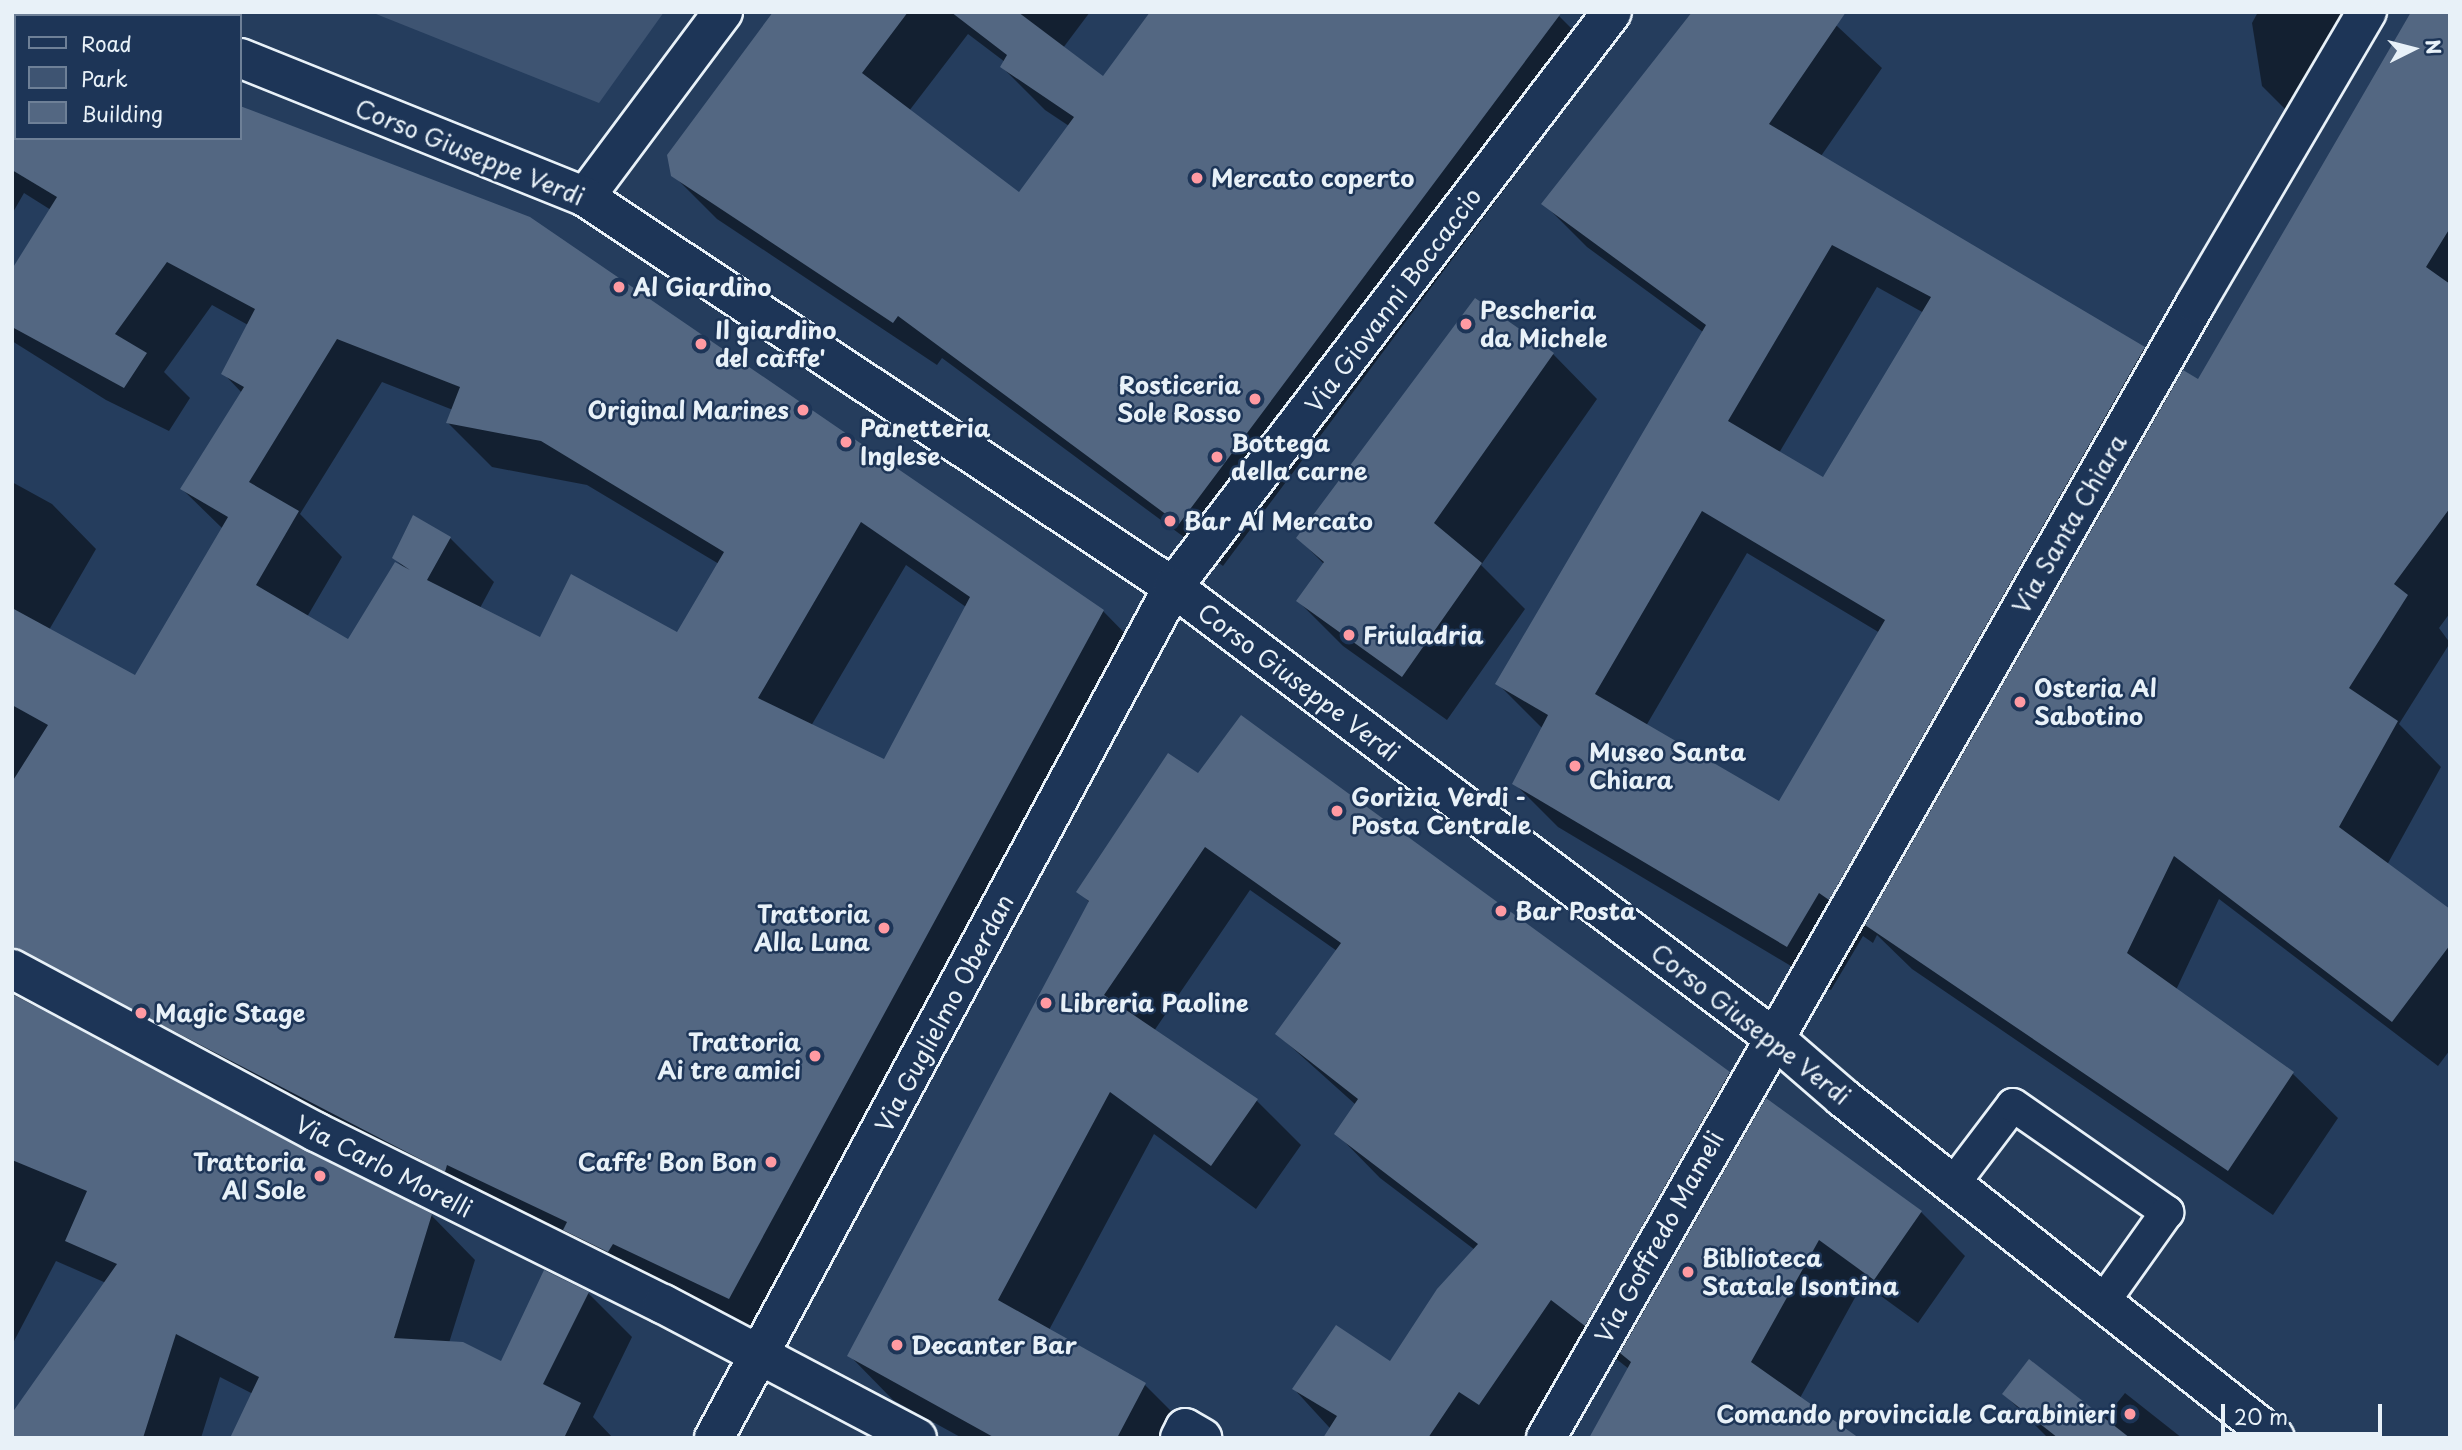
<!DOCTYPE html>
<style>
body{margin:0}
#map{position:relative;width:2462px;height:1450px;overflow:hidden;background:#253d5d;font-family:"Playpen Sans",sans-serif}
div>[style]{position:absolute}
.green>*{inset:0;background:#3e5472}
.shadow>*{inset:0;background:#0007}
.building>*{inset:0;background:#536782}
.roads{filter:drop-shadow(2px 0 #e8f1f8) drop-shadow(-2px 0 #e8f1f8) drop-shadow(0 2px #e8f1f8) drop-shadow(0 -2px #e8f1f8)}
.service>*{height:32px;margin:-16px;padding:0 16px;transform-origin:16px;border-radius:16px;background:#1d3557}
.minor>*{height:38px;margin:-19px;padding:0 19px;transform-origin:19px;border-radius:19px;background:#1d3557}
.tertiary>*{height:38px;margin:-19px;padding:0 19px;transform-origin:19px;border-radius:19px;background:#1d3557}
.secondary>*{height:38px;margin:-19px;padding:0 19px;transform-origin:19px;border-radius:19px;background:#1d3557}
.dots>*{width:19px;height:19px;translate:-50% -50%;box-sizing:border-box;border:4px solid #1d3557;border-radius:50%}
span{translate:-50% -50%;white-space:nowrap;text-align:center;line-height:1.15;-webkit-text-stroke:5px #1d3557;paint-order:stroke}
.street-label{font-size:24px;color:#e8f1f8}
.poi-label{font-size:24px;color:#e8f1f8;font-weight:700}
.left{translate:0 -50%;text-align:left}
.right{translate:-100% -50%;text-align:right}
.frame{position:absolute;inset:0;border:14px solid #e8f1f8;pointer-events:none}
.legend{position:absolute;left:14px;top:14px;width:228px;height:126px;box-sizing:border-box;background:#1d3557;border:2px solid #6e8097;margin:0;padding:9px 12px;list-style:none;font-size:21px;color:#e8f1f8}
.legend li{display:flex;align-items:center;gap:14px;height:35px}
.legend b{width:35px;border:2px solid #6e8097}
.north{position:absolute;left:2378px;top:14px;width:70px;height:70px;-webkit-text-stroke:5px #1d3557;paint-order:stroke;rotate:84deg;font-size:19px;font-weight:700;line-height:28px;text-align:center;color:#e8f1f8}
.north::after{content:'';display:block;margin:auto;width:24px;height:32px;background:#e8f1f8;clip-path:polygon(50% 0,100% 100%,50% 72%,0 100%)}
.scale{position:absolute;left:2221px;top:1404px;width:161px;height:32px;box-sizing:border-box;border:4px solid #e8f1f8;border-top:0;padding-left:9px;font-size:21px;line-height:24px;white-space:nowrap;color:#e8f1f8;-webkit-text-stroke:5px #1d3557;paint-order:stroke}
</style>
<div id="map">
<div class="green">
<div style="clip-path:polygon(371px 12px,664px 12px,599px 103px)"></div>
</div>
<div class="shadow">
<div style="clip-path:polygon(evenodd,775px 12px,1090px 12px,1063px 48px,1104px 79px,1559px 16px,1602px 59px,1223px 566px,942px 358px,937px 365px,717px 219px,673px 175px,775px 12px,968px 34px,1005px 62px,1002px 67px,1045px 110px,1069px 126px,1020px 194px,909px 111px,968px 34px)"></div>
<div style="clip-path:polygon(evenodd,1822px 12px,1882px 68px,1821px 156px,2144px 349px,2178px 382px,2199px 381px,2450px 12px,2450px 613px,2439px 628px,2450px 643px,2399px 724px,2441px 767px,2387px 865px,2450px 911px,2450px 1050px,2438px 1066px,2219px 899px,2176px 990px,2293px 1074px,2338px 1118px,2273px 1215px,1912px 969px,1877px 935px,1873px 943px,1863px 936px,1831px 990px,1558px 827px,1515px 784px,1543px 729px,1497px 683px,1703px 332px,1587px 247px,1543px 203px,1822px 12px,1877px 287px,1924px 313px,1824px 479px,1779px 453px,1877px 287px,1822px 12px,1747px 553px,1880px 633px,1780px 804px,1646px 726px,1747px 553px)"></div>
<div style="clip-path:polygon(2258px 12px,2361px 12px,2296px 120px,2262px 86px,2252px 23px)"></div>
<div style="clip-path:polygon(evenodd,12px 28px,16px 138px,240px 138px,240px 108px,529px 218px,1103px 611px,1147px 656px,773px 1342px,37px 1002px,36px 1008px,431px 1215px,475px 1260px,449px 1343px,501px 1363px,588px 1293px,632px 1337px,593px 1417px,613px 1438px,232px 1438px,253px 1394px,220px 1377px,201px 1438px,12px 1438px,106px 1283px,56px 1261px,12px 1345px,12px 482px,52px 504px,96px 549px,49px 630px,135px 678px,223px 529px,182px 489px,242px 393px,224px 374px,248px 325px,212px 305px,164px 372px,190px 398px,169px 431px,106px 400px,12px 341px,12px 272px,51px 210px,24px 193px,12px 214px,12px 28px,382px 382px,453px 410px,448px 423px,492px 467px,587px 485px,719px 564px,677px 635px,541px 639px,480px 608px,494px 582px,450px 538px,394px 558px,403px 567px,349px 642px,307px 617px,342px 557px,300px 514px,382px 382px,12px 28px,906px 565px,966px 607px,884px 762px,811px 726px,906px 565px)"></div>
<div style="clip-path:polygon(1553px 354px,1597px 399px,1481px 565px,1525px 609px,1447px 720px,1343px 646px,1298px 601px,1324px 564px,1298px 538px)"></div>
<div style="clip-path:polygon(1242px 717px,1729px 1074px,1763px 1107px,1921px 1212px,1965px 1256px,1918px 1323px,1863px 1283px,1800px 1398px,1629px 1369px,1596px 1343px,1531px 1438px,1339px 1438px,1294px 1389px,1391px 1363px,1475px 1250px,1380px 1178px,1336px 1133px,1356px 1105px,1277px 1034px,1337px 951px,1250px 890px,1154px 1031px,1257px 1101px,1301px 1145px,1256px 1209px,1154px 1134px,1049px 1330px,1145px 1385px,1189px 1429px,1185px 1438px,962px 1438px,893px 1400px,849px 1355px,1090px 903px,1079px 891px,1198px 775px)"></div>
<div style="clip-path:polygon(2125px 1393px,2182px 1438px,2048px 1438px,2004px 1394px,2104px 1419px)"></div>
</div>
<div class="building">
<div style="clip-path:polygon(773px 12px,908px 12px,862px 73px,1019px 192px,1074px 117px,1000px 67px,1007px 55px,951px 12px,1018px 12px,1103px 76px,1150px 12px,1562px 12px,1179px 524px,898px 316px,893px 323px,671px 176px,667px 155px)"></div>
<div style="clip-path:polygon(evenodd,1692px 12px,1846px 12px,1769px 124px,2145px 347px,1829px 900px,1819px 893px,1787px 947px,1512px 784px,1548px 715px,1495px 684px,1706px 325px,1541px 204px,1692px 12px,1832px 245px,1931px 297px,1823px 477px,1728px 421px,1832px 245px,1692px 12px,1702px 511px,1885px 620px,1779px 801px,1595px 694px,1702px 511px)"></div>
<div style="clip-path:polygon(2411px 12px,2450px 12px,2450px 228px,2426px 267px,2450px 284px,2450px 508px,2394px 584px,2408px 595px,2349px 688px,2398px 721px,2339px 827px,2450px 909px,2450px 945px,2392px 1022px,2174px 856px,2127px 953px,2294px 1072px,2228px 1171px,1865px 925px,2183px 370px,2198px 379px)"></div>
<div style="clip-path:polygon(evenodd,240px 106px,530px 217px,1104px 610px,729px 1299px,613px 1244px,608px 1252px,563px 1230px,567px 1222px,447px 1165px,445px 1172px,12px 947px,12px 782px,48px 725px,12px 705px,12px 608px,135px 675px,228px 517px,180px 489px,244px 387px,221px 374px,255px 309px,167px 262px,115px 334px,147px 353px,124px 388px,12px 327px,12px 269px,57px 197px,12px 170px,12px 138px,240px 138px,240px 106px,337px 339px,460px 387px,446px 423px,541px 441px,724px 552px,677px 632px,571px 574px,540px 637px,427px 580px,451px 537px,413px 515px,392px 558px,410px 570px,395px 562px,348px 639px,256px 585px,299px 511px,249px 482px,337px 339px,240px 106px,861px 522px,970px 597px,884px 759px,758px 698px,861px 522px)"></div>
<div style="clip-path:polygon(1475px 298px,1554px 353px,1434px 523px,1482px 563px,1402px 677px,1296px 601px,1324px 562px,1296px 538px)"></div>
<div style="clip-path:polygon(1241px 715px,1730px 1072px,1585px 1326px,1551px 1300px,1479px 1405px,1459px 1392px,1428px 1438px,1323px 1438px,1337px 1416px,1292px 1389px,1336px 1325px,1390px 1361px,1437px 1289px,1478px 1244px,1334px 1134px,1358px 1099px,1275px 1034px,1341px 943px,1205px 847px,1104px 995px,1258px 1099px,1211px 1166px,1110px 1092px,998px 1300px,1146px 1383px,1117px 1438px,995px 1438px,847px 1356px,1089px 901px,1076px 892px,1168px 753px,1198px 773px)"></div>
<div style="clip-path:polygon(12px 994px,432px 1214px,394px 1338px,463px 1342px,501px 1361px,544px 1270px,589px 1292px,543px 1384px,581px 1403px,564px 1438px,230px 1438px,259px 1377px,176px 1334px,143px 1438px,12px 1438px,12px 1413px,117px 1264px,65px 1241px,87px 1191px,12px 1160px)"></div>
<div style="clip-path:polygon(1766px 1098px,1922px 1211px,1874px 1280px,1819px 1240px,1751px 1362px,1859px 1438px,1589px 1438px,1631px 1362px,1620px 1353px)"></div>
<div style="clip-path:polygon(2029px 1359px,2130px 1438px,2058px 1438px,2002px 1394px)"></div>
</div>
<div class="roads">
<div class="service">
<div style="left:1953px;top:1184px;width:99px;rotate:-52.8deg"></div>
<div style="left:2013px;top:1105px;width:188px;rotate:34.8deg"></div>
<div style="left:2167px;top:1212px;width:110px;rotate:125.4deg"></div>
</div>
<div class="minor">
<div style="left:585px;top:197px;width:231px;rotate:-53.3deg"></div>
<div style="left:1173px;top:587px;width:723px;rotate:-52.64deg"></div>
<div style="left:12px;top:969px;width:345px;rotate:28.2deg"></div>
<div style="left:316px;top:1132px;width:387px;rotate:26.4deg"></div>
<div style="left:663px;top:1304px;width:287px;rotate:27.8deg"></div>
<div style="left:1774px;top:1038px;width:90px;rotate:40.9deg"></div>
<div style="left:1842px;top:1097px;width:551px;rotate:38.22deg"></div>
<div style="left:1180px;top:1438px;width:11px;rotate:-63deg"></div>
<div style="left:1185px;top:1428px;width:20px;rotate:30deg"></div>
</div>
<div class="tertiary">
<div style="left:124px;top:12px;width:10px;rotate:24deg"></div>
<div style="left:240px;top:58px;width:372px;rotate:21.9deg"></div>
<div style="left:585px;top:197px;width:706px;rotate:33.55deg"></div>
</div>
<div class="secondary">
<div style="left:714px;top:1438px;width:967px;rotate:-61.66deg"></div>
<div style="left:1173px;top:587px;width:751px;rotate:36.89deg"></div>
<div style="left:1546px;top:1438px;width:1308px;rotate:-60.2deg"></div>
<div style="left:2196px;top:303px;width:338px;rotate:-59.6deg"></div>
</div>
</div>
<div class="dots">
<div style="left:1197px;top:178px;background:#ff9aa2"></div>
<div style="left:619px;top:287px;background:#ff9aa2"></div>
<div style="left:1466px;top:324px;background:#ff9aa2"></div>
<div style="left:701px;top:344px;background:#ff9aa2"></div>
<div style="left:1255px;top:399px;background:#ff9aa2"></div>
<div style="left:803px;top:410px;background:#ff9aa2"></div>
<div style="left:846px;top:442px;background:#ff9aa2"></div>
<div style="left:1217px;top:457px;background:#ff9aa2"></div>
<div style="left:1170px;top:521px;background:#ff9aa2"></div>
<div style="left:1349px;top:635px;background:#ff9aa2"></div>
<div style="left:2020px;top:702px;background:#ff9aa2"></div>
<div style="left:1575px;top:766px;background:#ff9aa2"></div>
<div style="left:1337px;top:811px;background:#ff9aa2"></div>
<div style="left:1501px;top:911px;background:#ff9aa2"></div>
<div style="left:884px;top:928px;background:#ff9aa2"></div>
<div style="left:1046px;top:1003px;background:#ff9aa2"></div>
<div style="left:141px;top:1013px;background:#ff9aa2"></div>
<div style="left:815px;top:1056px;background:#ff9aa2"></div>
<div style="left:771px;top:1162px;background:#ff9aa2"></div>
<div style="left:320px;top:1176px;background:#ff9aa2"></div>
<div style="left:1688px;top:1272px;background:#ff9aa2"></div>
<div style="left:897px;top:1345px;background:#ff9aa2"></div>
<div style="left:2130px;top:1414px;background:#ff9aa2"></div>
</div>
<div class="street-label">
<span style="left:470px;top:152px;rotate:22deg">Corso Giuseppe Verdi</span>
<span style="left:1393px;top:300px;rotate:-53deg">Via Giovanni Boccaccio</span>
<span style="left:2069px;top:524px;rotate:-60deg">Via Santa Chiara</span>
<span style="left:1299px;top:682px;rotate:37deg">Corso Giuseppe Verdi</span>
<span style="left:944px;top:1013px;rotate:-62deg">Via Guglielmo Oberdan</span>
<span style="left:1751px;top:1024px;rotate:38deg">Corso Giuseppe Verdi</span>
<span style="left:384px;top:1166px;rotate:27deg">Via Carlo Morelli</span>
<span style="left:1659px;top:1237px;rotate:-61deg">Via Goffredo Mameli</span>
</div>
<div class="poi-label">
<span class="left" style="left:1211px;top:178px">Mercato coperto</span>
<span class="left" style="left:633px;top:287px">Al Giardino</span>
<span class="left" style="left:1480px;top:324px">Pescheria<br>da Michele</span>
<span class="left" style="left:715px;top:344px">Il giardino<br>del caffe'</span>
<span class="right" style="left:1241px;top:399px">Rosticeria<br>Sole Rosso</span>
<span class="right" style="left:789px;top:410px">Original Marines</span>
<span class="left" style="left:860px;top:442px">Panetteria<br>Inglese</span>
<span class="left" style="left:1231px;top:457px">Bottega<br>della carne</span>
<span class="left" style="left:1184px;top:521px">Bar Al Mercato</span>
<span class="left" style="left:1363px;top:635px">Friuladria</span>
<span class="left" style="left:2034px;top:702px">Osteria Al<br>Sabotino</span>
<span class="left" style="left:1589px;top:766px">Museo Santa<br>Chiara</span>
<span class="left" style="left:1351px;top:811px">Gorizia Verdi -<br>Posta Centrale</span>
<span class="left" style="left:1515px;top:911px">Bar Posta</span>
<span class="right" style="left:870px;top:928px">Trattoria<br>Alla Luna</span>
<span class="left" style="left:1060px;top:1003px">Libreria Paoline</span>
<span class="left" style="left:155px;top:1013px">Magic Stage</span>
<span class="right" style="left:801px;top:1056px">Trattoria<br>Ai tre amici</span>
<span class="right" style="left:306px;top:1176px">Trattoria<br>Al Sole</span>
<span class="right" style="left:757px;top:1162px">Caffe' Bon Bon</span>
<span class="left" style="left:1702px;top:1272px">Biblioteca<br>Statale Isontina</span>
<span class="left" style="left:911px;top:1345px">Decanter Bar</span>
<span class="right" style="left:2116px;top:1414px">Comando provinciale Carabinieri</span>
</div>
<div class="frame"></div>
<ul class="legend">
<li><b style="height:9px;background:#1d3557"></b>Road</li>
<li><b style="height:19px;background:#3e5472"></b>Park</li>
<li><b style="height:19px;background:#536782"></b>Building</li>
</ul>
<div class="north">N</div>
<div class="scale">20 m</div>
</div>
